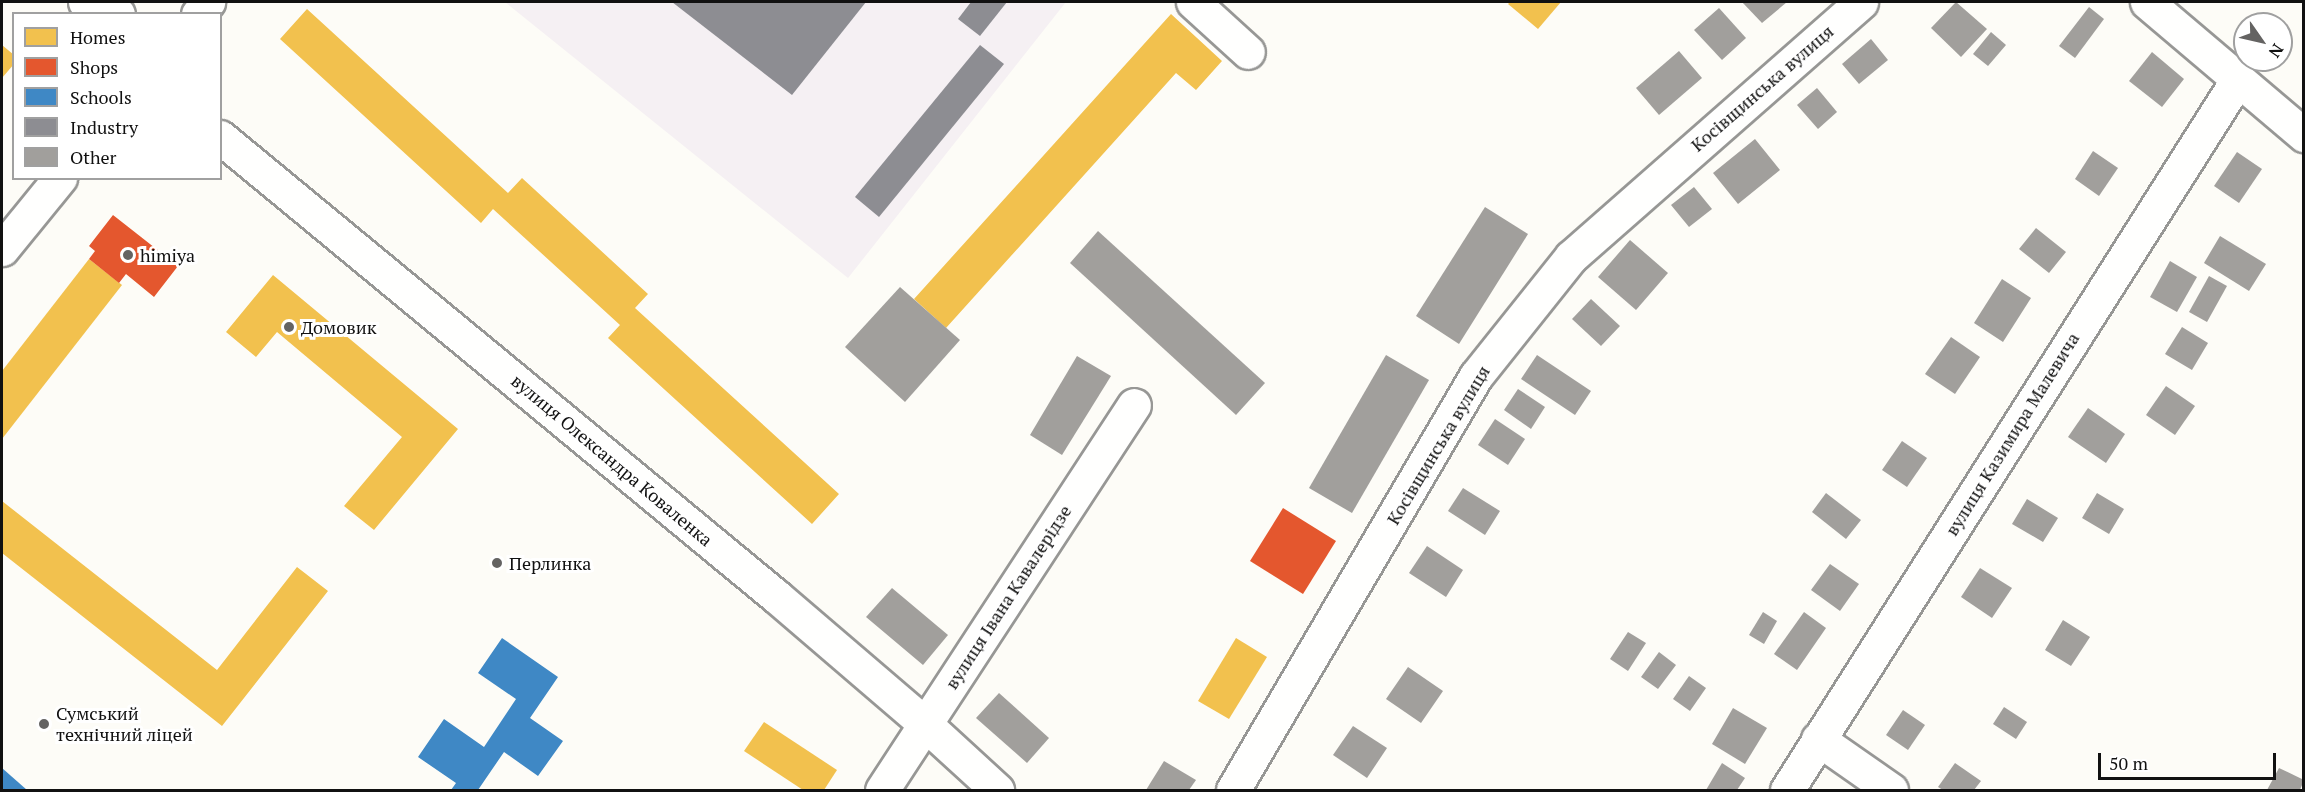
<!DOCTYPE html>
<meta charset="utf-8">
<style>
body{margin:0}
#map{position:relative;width:2305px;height:792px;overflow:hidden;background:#fdfcf7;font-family:"PT Serif",serif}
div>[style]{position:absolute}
.industrial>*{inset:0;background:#f5f0f3}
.homes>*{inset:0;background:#f2c14e}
.shops>*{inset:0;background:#e4572e}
.schools>*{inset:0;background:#3f88c5}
.industry>*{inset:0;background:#8d8d92}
.building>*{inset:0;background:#a19f9c}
.roads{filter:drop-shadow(2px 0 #979795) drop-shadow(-2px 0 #979795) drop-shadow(0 2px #979795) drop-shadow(0 -2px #979795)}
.minor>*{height:33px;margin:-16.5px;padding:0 16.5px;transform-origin:16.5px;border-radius:16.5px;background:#fffffe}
.dots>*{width:16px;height:16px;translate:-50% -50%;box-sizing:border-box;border:3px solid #fff;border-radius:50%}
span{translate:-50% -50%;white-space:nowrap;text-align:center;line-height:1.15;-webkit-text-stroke:6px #fff;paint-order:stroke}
.street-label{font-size:18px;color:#111}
.poi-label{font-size:18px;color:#111}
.left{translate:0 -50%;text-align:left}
.frame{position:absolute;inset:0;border:3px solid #111;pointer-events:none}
.legend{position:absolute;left:12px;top:12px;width:210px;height:168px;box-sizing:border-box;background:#fff;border:2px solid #a0a0a0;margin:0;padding:8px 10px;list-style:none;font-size:18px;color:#111}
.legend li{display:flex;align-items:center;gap:12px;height:30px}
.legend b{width:30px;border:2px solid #a0a0a0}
.north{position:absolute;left:2233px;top:12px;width:60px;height:60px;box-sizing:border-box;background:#fff;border:2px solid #a0a0a0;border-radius:50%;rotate:124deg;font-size:16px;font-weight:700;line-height:24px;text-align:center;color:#111}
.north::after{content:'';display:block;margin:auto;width:21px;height:27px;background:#646362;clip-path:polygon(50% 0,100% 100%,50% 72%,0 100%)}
.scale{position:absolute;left:2098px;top:753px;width:178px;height:27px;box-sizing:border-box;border:3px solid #111;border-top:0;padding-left:8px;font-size:18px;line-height:21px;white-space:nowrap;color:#111;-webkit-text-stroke:4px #fff;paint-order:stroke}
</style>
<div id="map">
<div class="industrial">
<div style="clip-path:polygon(505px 2px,1066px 2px,848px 278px)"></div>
</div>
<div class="homes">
<div style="clip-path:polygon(1510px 2px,1561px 2px,1538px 29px,1508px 4px)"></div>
<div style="clip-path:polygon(307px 9px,508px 193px,522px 178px,648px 294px,635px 308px,839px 494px,812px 524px,608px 338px,620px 325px,493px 209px,481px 223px,280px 39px)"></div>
<div style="clip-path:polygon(1171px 14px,1222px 61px,1196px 90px,1176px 73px,946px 328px,914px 299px)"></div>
<div style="clip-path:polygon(2px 45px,14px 55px,14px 64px,2px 78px)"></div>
<div style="clip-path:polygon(89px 259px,122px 285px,2px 439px,2px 371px)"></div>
<div style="clip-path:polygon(273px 275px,458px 429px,374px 530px,344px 506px,402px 437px,277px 332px,256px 357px,226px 332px)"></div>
<div style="clip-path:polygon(2px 501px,217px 670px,297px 567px,328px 591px,222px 726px,2px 553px)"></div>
<div style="clip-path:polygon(1236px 638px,1267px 657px,1229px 719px,1198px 701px)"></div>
<div style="clip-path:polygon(764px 722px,837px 770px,824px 790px,803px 790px,744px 751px)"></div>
</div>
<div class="shops">
<div style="clip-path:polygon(113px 215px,178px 266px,154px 297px,126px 274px,119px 283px,89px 259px,95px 251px,89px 246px)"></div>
<div style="clip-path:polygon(1283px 508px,1336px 541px,1303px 594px,1250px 561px)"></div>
</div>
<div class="schools">
<div style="clip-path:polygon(502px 638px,558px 677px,530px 718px,563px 741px,538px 776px,504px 752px,478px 790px,451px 790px,456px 783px,418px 757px,444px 719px,484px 747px,516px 699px,478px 673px)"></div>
<div style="clip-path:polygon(2px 768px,27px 790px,2px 790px)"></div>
</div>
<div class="industry">
<div style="clip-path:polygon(672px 2px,866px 2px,792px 95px)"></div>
<div style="clip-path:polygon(971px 2px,1007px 2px,980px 36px,958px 19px)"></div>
<div style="clip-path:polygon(980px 45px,1004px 64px,879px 217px,855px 197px)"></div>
</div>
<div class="building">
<div style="clip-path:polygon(1742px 2px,1787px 2px,1762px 23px)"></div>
<div style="clip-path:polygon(1956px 2px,1987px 29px,1961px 57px,1931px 28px)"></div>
<div style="clip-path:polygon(2089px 7px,2104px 19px,2075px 58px,2059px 46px)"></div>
<div style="clip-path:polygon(1719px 8px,1746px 38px,1722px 60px,1694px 30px)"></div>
<div style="clip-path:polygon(1991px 32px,2006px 45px,1988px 66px,1973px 54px)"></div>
<div style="clip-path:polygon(1871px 39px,1888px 60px,1859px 84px,1842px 64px)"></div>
<div style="clip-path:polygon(1679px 51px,1702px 78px,1659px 115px,1636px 88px)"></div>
<div style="clip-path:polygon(2152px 52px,2184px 79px,2162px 107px,2129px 81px)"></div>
<div style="clip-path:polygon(1817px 88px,1837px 112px,1818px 129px,1797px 105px)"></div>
<div style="clip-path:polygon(1755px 139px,1780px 170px,1738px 204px,1713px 173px)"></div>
<div style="clip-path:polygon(2093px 151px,2118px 168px,2099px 196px,2075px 179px)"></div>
<div style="clip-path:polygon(2237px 152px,2262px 169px,2239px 203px,2214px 186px)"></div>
<div style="clip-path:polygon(1694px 187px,1712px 209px,1689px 227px,1671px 205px)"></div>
<div style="clip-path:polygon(1485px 207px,1528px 234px,1459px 344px,1416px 316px)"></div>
<div style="clip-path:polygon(2036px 228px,2066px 252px,2049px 273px,2019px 249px)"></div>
<div style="clip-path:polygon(1098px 231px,1265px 383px,1236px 415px,1070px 263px)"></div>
<div style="clip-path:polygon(2220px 236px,2266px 264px,2249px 291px,2204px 263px)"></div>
<div style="clip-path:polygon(1630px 240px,1668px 273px,1636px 310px,1598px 277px)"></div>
<div style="clip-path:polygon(2170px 261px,2197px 277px,2177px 312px,2150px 297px)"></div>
<div style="clip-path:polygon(2209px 276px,2227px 286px,2207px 322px,2189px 312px)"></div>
<div style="clip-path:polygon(2002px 279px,2031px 298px,2003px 342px,1974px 323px)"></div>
<div style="clip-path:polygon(900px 287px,960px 340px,905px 402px,845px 347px)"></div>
<div style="clip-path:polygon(1591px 299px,1620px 326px,1601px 346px,1572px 319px)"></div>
<div style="clip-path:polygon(2182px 327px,2208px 343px,2192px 370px,2165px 354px)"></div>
<div style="clip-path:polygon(1951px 337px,1980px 357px,1955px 394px,1925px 374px)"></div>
<div style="clip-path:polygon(1386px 355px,1429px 380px,1352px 513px,1309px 488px)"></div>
<div style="clip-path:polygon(1537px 355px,1591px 391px,1575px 415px,1521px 379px)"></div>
<div style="clip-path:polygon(1077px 356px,1111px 376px,1062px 455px,1030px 435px)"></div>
<div style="clip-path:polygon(2166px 386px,2195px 406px,2175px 435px,2146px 415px)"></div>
<div style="clip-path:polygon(1518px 389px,1545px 407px,1531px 429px,1504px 410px)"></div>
<div style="clip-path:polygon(2088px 408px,2125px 434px,2106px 463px,2068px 437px)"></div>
<div style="clip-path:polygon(1495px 419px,1525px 439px,1508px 465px,1478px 445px)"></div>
<div style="clip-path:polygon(1902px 441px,1927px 458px,1907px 487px,1882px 470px)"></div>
<div style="clip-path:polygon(1463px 488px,1500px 511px,1485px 535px,1448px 511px)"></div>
<div style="clip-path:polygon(1826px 493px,1861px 520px,1846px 539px,1812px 512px)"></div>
<div style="clip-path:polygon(2097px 493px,2124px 509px,2109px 534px,2082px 518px)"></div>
<div style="clip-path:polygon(2027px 499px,2058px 518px,2043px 542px,2012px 524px)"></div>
<div style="clip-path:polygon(1427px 546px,1463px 570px,1446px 597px,1409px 573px)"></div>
<div style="clip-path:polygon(1830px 564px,1859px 584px,1840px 611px,1811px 590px)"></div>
<div style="clip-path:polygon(1980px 568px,2012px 588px,1992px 618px,1961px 597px)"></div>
<div style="clip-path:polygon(892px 588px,948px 635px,923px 665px,866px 617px)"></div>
<div style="clip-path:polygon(1763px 612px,1777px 621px,1764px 644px,1749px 635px)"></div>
<div style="clip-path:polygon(1804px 612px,1826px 628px,1797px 670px,1774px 654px)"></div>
<div style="clip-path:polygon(2063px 620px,2090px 637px,2071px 666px,2045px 650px)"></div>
<div style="clip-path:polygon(1628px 632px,1646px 643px,1628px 671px,1610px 659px)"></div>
<div style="clip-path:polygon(1659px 652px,1676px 665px,1658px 689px,1641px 677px)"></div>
<div style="clip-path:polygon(1408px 667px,1443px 691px,1421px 723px,1386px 699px)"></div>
<div style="clip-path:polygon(1689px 676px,1706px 688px,1690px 711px,1673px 699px)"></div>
<div style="clip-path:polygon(999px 693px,1049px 738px,1027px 763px,976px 718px)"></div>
<div style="clip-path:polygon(2004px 707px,2027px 722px,2016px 739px,1993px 724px)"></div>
<div style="clip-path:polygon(1733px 708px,1767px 728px,1745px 764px,1712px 744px)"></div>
<div style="clip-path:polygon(1903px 710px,1925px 725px,1908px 750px,1886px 735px)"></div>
<div style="clip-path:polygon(1353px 726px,1387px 748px,1367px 778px,1333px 755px)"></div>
<div style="clip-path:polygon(1164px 761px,1196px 780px,1189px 790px,1146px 790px)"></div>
<div style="clip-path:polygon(1722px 763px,1745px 778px,1737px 790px,1706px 790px)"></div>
<div style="clip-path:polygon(1955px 763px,1981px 781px,1974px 790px,1943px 790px,1938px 787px)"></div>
<div style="clip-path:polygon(2279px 768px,2304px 780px,2300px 790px,2267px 790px)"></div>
</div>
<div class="roads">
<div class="minor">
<div style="left:85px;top:2px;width:35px;rotate:20deg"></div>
<div style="left:1193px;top:2px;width:74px;rotate:42.3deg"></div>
<div style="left:2147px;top:2px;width:206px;rotate:40.3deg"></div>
<div style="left:198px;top:14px;width:16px;rotate:-50deg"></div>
<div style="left:220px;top:137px;width:722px;rotate:39.55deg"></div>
<div style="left:777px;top:597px;width:195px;rotate:40.6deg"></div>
<div style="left:925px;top:724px;width:98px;rotate:42.5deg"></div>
<div style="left:2px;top:249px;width:92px;rotate:-50.8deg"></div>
<div style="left:1818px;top:739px;width:89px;rotate:34.9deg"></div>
<div style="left:882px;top:790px;width:460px;rotate:-56.8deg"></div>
<div style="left:1233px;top:790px;width:480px;rotate:-59.6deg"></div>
<div style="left:1476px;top:376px;width:152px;rotate:-51.4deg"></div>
<div style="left:1571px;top:257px;width:386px;rotate:-41.3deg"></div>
<div style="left:1787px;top:790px;width:842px;rotate:-57.61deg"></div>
</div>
</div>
<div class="dots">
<div style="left:128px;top:255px;background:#646362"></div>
<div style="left:289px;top:327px;background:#646362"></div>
<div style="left:497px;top:563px;background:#646362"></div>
<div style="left:44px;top:724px;background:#646362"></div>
</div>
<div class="street-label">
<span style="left:1762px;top:88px;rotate:-41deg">Косівщинська вулиця</span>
<span style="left:2012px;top:434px;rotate:-58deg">вулиця Казимира Малевича</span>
<span style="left:1438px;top:445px;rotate:-59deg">Косівщинська вулиця</span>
<span style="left:612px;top:460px;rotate:40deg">вулиця Олександра Коваленка</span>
<span style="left:1008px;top:597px;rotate:-57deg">вулиця Івана Кавалерідзе</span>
</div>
<div class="poi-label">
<span class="left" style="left:140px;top:255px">himiya</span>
<span class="left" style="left:301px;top:327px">Домовик</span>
<span class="left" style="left:509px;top:563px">Перлинка</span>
<span class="left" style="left:56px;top:724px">Сумський<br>технічний ліцей</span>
</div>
<div class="frame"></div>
<ul class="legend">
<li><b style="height:16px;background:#f2c14e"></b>Homes</li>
<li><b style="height:16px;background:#e4572e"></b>Shops</li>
<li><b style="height:16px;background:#3f88c5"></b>Schools</li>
<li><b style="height:16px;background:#8d8d92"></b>Industry</li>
<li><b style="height:16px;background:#a19f9c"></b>Other</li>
</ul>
<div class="north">N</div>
<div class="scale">50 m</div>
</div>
